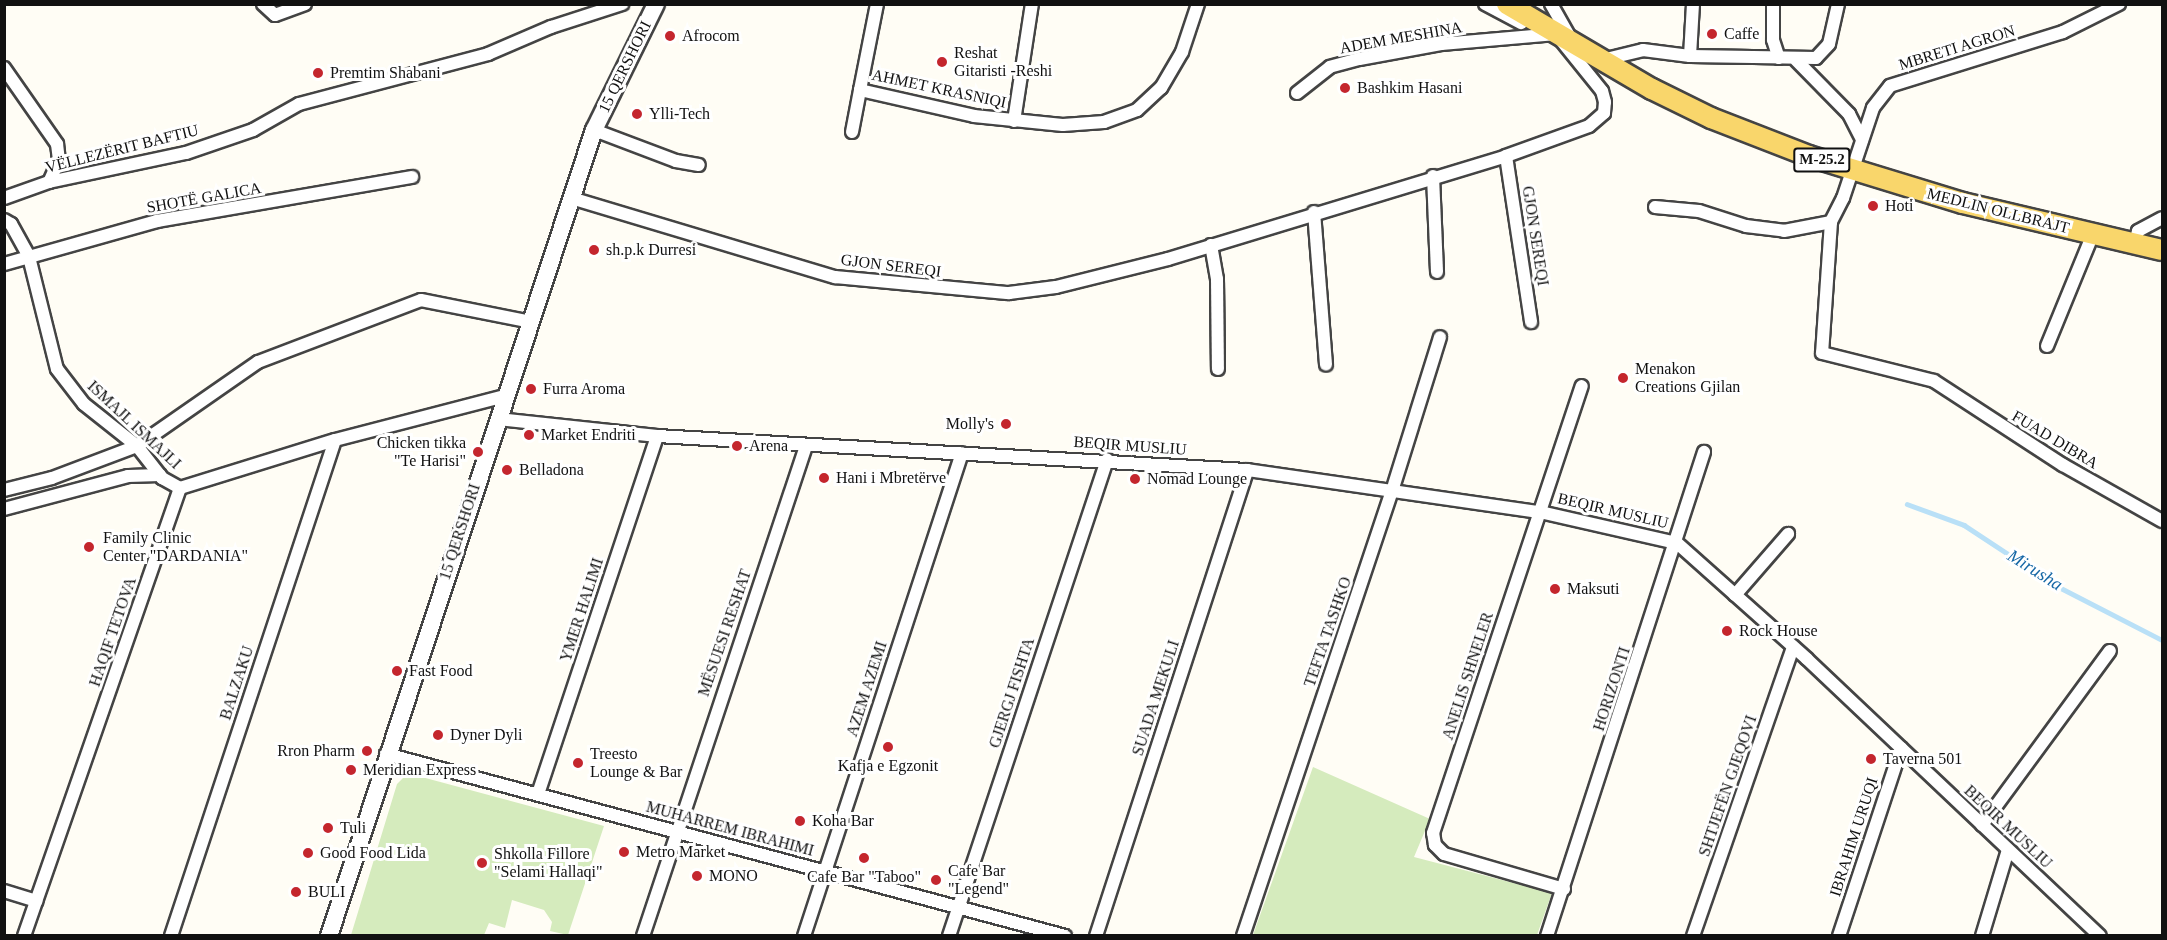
<!DOCTYPE html>
<meta charset="utf-8">
<style>
body{margin:0}
#map{position:relative;width:2167px;height:940px;overflow:hidden;background:#fffdf5;font-family:Georgia,serif}
div>[style]{position:absolute}
.green>*{inset:0;background:#d5ebbd}
.stream>*{height:4.5px;margin:-2.25px;padding:0 2.25px;transform-origin:2.25px;border-radius:2.25px;background:#b9e0f7}
.roads{filter:drop-shadow(2px 0 #444) drop-shadow(-2px 0 #444) drop-shadow(0 2px #444) drop-shadow(0 -2px #444)}
.minor>*{height:12px;margin:-6px;padding:0 6px;transform-origin:6px;border-radius:6px;background:#fff}
.tertiary>*{height:16px;margin:-8px;padding:0 8px;transform-origin:8px;border-radius:8px;background:#fff}
.primary>*{height:20px;margin:-10px;padding:0 10px;transform-origin:10px;border-radius:10px;background:#f9d66b}
.dots>*{width:16px;height:16px;translate:-50% -50%;box-sizing:border-box;border:3px solid #fff;border-radius:50%}
span{translate:-50% -50%;white-space:nowrap;text-align:center;line-height:1.15;-webkit-text-stroke:6px #fff;paint-order:stroke}
.shield-label span{padding:2px 4px;background:#fff;border:2px solid;border-radius:4px;-webkit-text-stroke-width:0}
.shield-label{font-size:15px;color:#111;font-weight:700}
.poi-label{font-size:16px;color:#111}
.left{translate:0 -50%;text-align:left}
.right{translate:-100% -50%;text-align:right}
.street-label{font-size:16px;color:#111}
.water-label{font-size:18px;color:#1768a6;font-style:italic}
.frame{position:absolute;inset:0;border:6px solid #111;pointer-events:none}
</style>
<div id="map">
<div class="green">
<div style="clip-path:polygon(1313px 767px,1430px 819px,1414px 857px,1552px 893px,1537px 935px,1253px 935px)"></div>
<div style="clip-path:polygon(418px 776px,604px 826px,568px 935px,550px 931px,552px 922px,544px 910px,512px 900px,505px 928px,489px 923px,484px 935px,351px 935px,397px 784px,404px 777px)"></div>
</div>
<div class="stream">
<div style="left:1907px;top:504px;width:61px;rotate:20.2deg"></div>
<div style="left:1964px;top:525px;width:111px;rotate:33.3deg"></div>
<div style="left:2057px;top:586px;width:118px;rotate:27.2deg"></div>
</div>
<div class="roads">
<div class="minor">
<div style="left:263px;top:4px;width:16px;rotate:43deg"></div>
<div style="left:275px;top:15px;width:32px;rotate:-20deg"></div>
<div style="left:877px;top:4px;width:88px;rotate:101.2deg"></div>
<div style="left:860px;top:90px;width:117px;rotate:12.8deg"></div>
<div style="left:974px;top:116px;width:89px;rotate:5.8deg"></div>
<div style="left:1063px;top:125px;width:41px;rotate:-4.2deg"></div>
<div style="left:1104px;top:122px;width:35px;rotate:-20deg"></div>
<div style="left:1137px;top:110px;width:33px;rotate:-43deg"></div>
<div style="left:1161px;top:88px;width:42px;rotate:-59.7deg"></div>
<div style="left:1182px;top:52px;width:51px;rotate:-71.6deg"></div>
<div style="left:1485px;top:4px;width:41px;rotate:27.8deg"></div>
<div style="left:1551px;top:4px;width:43px;rotate:60.4deg"></div>
<div style="left:1773px;top:4px;width:36px;rotate:90deg"></div>
<div style="left:1773px;top:40px;width:19px;rotate:72deg"></div>
<div style="left:2119px;top:4px;width:63px;rotate:153.4deg"></div>
<div style="left:2063px;top:32px;width:181px;rotate:162.7deg"></div>
<div style="left:1890px;top:86px;width:28px;rotate:128deg"></div>
<div style="left:1873px;top:108px;width:95px;rotate:108.4deg"></div>
<div style="left:1843px;top:198px;width:27px;rotate:117deg"></div>
<div style="left:1831px;top:222px;width:131px;rotate:93.9deg"></div>
<div style="left:1822px;top:353px;width:115px;rotate:14deg"></div>
<div style="left:1934px;top:381px;width:154px;rotate:33.1deg"></div>
<div style="left:2063px;top:465px;width:114px;rotate:29.5deg"></div>
<div style="left:1690px;top:56px;width:126px;rotate:0.9deg"></div>
<div style="left:1816px;top:58px;width:19px;rotate:-47deg"></div>
<div style="left:1829px;top:44px;width:41px;rotate:-77.3deg"></div>
<div style="left:1602px;top:60px;width:42px;rotate:-13.7deg"></div>
<div style="left:1643px;top:50px;width:47px;rotate:7.3deg"></div>
<div style="left:1690px;top:56px;width:52px;rotate:-86.7deg"></div>
<div style="left:1796px;top:60px;width:76px;rotate:45.5deg"></div>
<div style="left:1849px;top:114px;width:29px;rotate:63deg"></div>
<div style="left:4px;top:68px;width:93px;rotate:55.1deg"></div>
<div style="left:57px;top:144px;width:16px;rotate:83deg"></div>
<div style="left:59px;top:160px;width:24px;rotate:114deg"></div>
<div style="left:1014px;top:121px;width:118px;rotate:-81.3deg"></div>
<div style="left:594px;top:130px;width:88px;rotate:20.7deg"></div>
<div style="left:676px;top:161px;width:23px;rotate:10deg"></div>
<div style="left:852px;top:132px;width:43px;rotate:-79.2deg"></div>
<div style="left:1506px;top:156px;width:168px;rotate:81.4deg"></div>
<div style="left:1433px;top:176px;width:96px;rotate:87.6deg"></div>
<div style="left:4px;top:198px;width:48px;rotate:-19.6deg"></div>
<div style="left:49px;top:182px;width:140px;rotate:-12deg"></div>
<div style="left:186px;top:153px;width:71px;rotate:-18.9deg"></div>
<div style="left:253px;top:130px;width:53px;rotate:-29.5deg"></div>
<div style="left:299px;top:104px;width:196px;rotate:-14.8deg"></div>
<div style="left:488px;top:54px;width:69px;rotate:-23.2deg"></div>
<div style="left:551px;top:27px;width:75px;rotate:-17.9deg"></div>
<div style="left:571px;top:198px;width:276px;rotate:16.7deg"></div>
<div style="left:835px;top:277px;width:175px;rotate:5.3deg"></div>
<div style="left:1009px;top:293px;width:47px;rotate:-7.3deg"></div>
<div style="left:1056px;top:287px;width:115px;rotate:-14deg"></div>
<div style="left:1168px;top:259px;width:353px;rotate:-16.9deg"></div>
<div style="left:1506px;top:156px;width:88px;rotate:-19.9deg"></div>
<div style="left:1589px;top:126px;width:20px;rotate:-41deg"></div>
<div style="left:1604px;top:113px;width:11px;rotate:-85deg"></div>
<div style="left:1605px;top:102px;width:11px;rotate:-105deg"></div>
<div style="left:1602px;top:91px;width:73px;rotate:-128.9deg"></div>
<div style="left:1556px;top:34px;width:115px;rotate:175deg"></div>
<div style="left:1441px;top:44px;width:83px;rotate:169.6deg"></div>
<div style="left:1359px;top:59px;width:30px;rotate:165deg"></div>
<div style="left:1330px;top:67px;width:42px;rotate:141.8deg"></div>
<div style="left:1655px;top:207px;width:44px;rotate:5.2deg"></div>
<div style="left:1699px;top:211px;width:49px;rotate:17.7deg"></div>
<div style="left:1746px;top:226px;width:38px;rotate:7deg"></div>
<div style="left:1784px;top:231px;width:48px;rotate:-10.8deg"></div>
<div style="left:1314px;top:212px;width:153px;rotate:85.5deg"></div>
<div style="left:4px;top:220px;width:8px;rotate:30deg"></div>
<div style="left:11px;top:224px;width:38px;rotate:61deg"></div>
<div style="left:29px;top:257px;width:115px;rotate:76deg"></div>
<div style="left:57px;top:369px;width:44px;rotate:52.4deg"></div>
<div style="left:84px;top:404px;width:68px;rotate:38.4deg"></div>
<div style="left:137px;top:446px;width:41px;rotate:52deg"></div>
<div style="left:162px;top:478px;width:21px;rotate:29deg"></div>
<div style="left:2135px;top:243px;width:12px;rotate:-76deg"></div>
<div style="left:2138px;top:231px;width:27px;rotate:-28deg"></div>
<div style="left:1211px;top:245px;width:35px;rotate:80deg"></div>
<div style="left:1217px;top:279px;width:90px;rotate:89.4deg"></div>
<div style="left:4px;top:264px;width:159px;rotate:-15.7deg"></div>
<div style="left:157px;top:221px;width:259px;rotate:-9.8deg"></div>
<div style="left:2047px;top:346px;width:121px;rotate:-67.7deg"></div>
<div style="left:498px;top:419px;width:160px;rotate:6.1deg"></div>
<div style="left:657px;top:436px;width:591px;rotate:3.3deg"></div>
<div style="left:1247px;top:470px;width:296px;rotate:8.2deg"></div>
<div style="left:1540px;top:512px;width:140px;rotate:12.8deg"></div>
<div style="left:1677px;top:543px;width:174px;rotate:41.7deg"></div>
<div style="left:1807px;top:659px;width:403px;rotate:43.4deg"></div>
<div style="left:180px;top:488px;width:162px;rotate:-17.2deg"></div>
<div style="left:335px;top:440px;width:176px;rotate:-14.5deg"></div>
<div style="left:4px;top:490px;width:49px;rotate:-14deg"></div>
<div style="left:52px;top:478px;width:91px;rotate:-20.6deg"></div>
<div style="left:137px;top:446px;width:147px;rotate:-34.8deg"></div>
<div style="left:258px;top:362px;width:174px;rotate:-20.8deg"></div>
<div style="left:421px;top:300px;width:112px;rotate:11.3deg"></div>
<div style="left:4px;top:509px;width:128px;rotate:-14.9deg"></div>
<div style="left:128px;top:476px;width:32px;rotate:-2deg"></div>
<div style="left:1735px;top:595px;width:81px;rotate:-49deg"></div>
<div style="left:386px;top:754px;width:703px;rotate:15deg"></div>
<div style="left:538px;top:794px;width:377px;rotate:-71.6deg"></div>
<div style="left:1982px;top:825px;width:216px;rotate:-53.7deg"></div>
<div style="left:1564px;top:889px;width:125px;rotate:-163.7deg"></div>
<div style="left:1444px;top:854px;width:13px;rotate:-135deg"></div>
<div style="left:1435px;top:845px;width:12px;rotate:-99deg"></div>
<div style="left:1433px;top:833px;width:471px;rotate:-71.6deg"></div>
<div style="left:4px;top:891px;width:34px;rotate:17deg"></div>
<div style="left:24px;top:936px;width:474px;rotate:-70.8deg"></div>
<div style="left:171px;top:936px;width:522px;rotate:-71.7deg"></div>
<div style="left:643px;top:936px;width:516px;rotate:-71.6deg"></div>
<div style="left:804px;top:936px;width:508px;rotate:-71.89deg"></div>
<div style="left:949px;top:936px;width:502px;rotate:-71.64deg"></div>
<div style="left:1096px;top:936px;width:490px;rotate:-72deg"></div>
<div style="left:1243px;top:936px;width:472px;rotate:-71.5deg"></div>
<div style="left:1393px;top:488px;width:158px;rotate:-72.7deg"></div>
<div style="left:1547px;top:936px;width:509px;rotate:-72.03deg"></div>
<div style="left:1693px;top:936px;width:306px;rotate:-70.9deg"></div>
<div style="left:1839px;top:936px;width:198px;rotate:-71.7deg"></div>
<div style="left:1982px;top:936px;width:90px;rotate:-73.2deg"></div>
</div>
<div class="tertiary">
<div style="left:329px;top:936px;width:848px;rotate:-71.8deg"></div>
<div style="left:594px;top:130px;width:140px;rotate:-63.8deg"></div>
</div>
<div class="primary">
<div style="left:1507px;top:4px;width:168px;rotate:30.4deg"></div>
<div style="left:1652px;top:89px;width:66px;rotate:26.2deg"></div>
<div style="left:1711px;top:118px;width:105px;rotate:21.2deg"></div>
<div style="left:1809px;top:156px;width:161px;rotate:17deg"></div>
<div style="left:1963px;top:203px;width:204px;rotate:13.3deg"></div>
</div>
</div>
<div class="dots">
<div style="left:1712px;top:34px;background:#c4262e"></div>
<div style="left:670px;top:36px;background:#c4262e"></div>
<div style="left:942px;top:62px;background:#c4262e"></div>
<div style="left:318px;top:73px;background:#c4262e"></div>
<div style="left:1345px;top:88px;background:#c4262e"></div>
<div style="left:637px;top:114px;background:#c4262e"></div>
<div style="left:1873px;top:206px;background:#c4262e"></div>
<div style="left:594px;top:250px;background:#c4262e"></div>
<div style="left:1623px;top:378px;background:#c4262e"></div>
<div style="left:531px;top:389px;background:#c4262e"></div>
<div style="left:1006px;top:424px;background:#c4262e"></div>
<div style="left:529px;top:435px;background:#c4262e"></div>
<div style="left:737px;top:446px;background:#c4262e"></div>
<div style="left:478px;top:452px;background:#c4262e"></div>
<div style="left:507px;top:470px;background:#c4262e"></div>
<div style="left:824px;top:478px;background:#c4262e"></div>
<div style="left:1135px;top:479px;background:#c4262e"></div>
<div style="left:89px;top:547px;background:#c4262e"></div>
<div style="left:1555px;top:589px;background:#c4262e"></div>
<div style="left:1727px;top:631px;background:#c4262e"></div>
<div style="left:397px;top:671px;background:#c4262e"></div>
<div style="left:438px;top:735px;background:#c4262e"></div>
<div style="left:888px;top:747px;background:#c4262e"></div>
<div style="left:367px;top:751px;background:#c4262e"></div>
<div style="left:1871px;top:759px;background:#c4262e"></div>
<div style="left:578px;top:763px;background:#c4262e"></div>
<div style="left:351px;top:770px;background:#c4262e"></div>
<div style="left:800px;top:821px;background:#c4262e"></div>
<div style="left:328px;top:828px;background:#c4262e"></div>
<div style="left:624px;top:852px;background:#c4262e"></div>
<div style="left:308px;top:853px;background:#c4262e"></div>
<div style="left:864px;top:858px;background:#c4262e"></div>
<div style="left:482px;top:863px;background:#c4262e"></div>
<div style="left:697px;top:876px;background:#c4262e"></div>
<div style="left:936px;top:880px;background:#c4262e"></div>
<div style="left:296px;top:892px;background:#c4262e"></div>
</div>
<div class="shield-label">
<span style="left:1822px;top:160px">M-25.2</span>
</div>
<div class="poi-label">
<span class="left" style="left:1724px;top:34px">Caffe</span>
<span class="left" style="left:682px;top:36px">Afrocom</span>
<span class="left" style="left:954px;top:62px">Reshat<br>Gitaristi -Reshi</span>
<span class="left" style="left:330px;top:73px">Premtim Shabani</span>
<span class="left" style="left:1357px;top:88px">Bashkim Hasani</span>
<span class="left" style="left:649px;top:114px">Ylli-Tech</span>
<span class="left" style="left:1885px;top:206px">Hoti</span>
<span class="left" style="left:606px;top:250px">sh.p.k Durresi</span>
<span class="left" style="left:1635px;top:378px">Menakon<br>Creations Gjilan</span>
<span class="left" style="left:543px;top:389px">Furra Aroma</span>
<span class="right" style="left:994px;top:424px">Molly's</span>
<span class="left" style="left:541px;top:435px">Market Endriti</span>
<span class="right" style="left:466px;top:452px">Chicken tikka<br>"Te Harisi"</span>
<span class="left" style="left:749px;top:446px">Arena</span>
<span class="left" style="left:519px;top:470px">Belladona</span>
<span class="left" style="left:836px;top:478px">Hani i Mbretërve</span>
<span class="left" style="left:1147px;top:479px">Nomad Lounge</span>
<span class="left" style="left:103px;top:547px">Family Clinic<br>Center "DARDANIA"</span>
<span class="left" style="left:1567px;top:589px">Maksuti</span>
<span class="left" style="left:1739px;top:631px">Rock House</span>
<span class="left" style="left:409px;top:671px">Fast Food</span>
<span class="left" style="left:450px;top:735px">Dyner Dyli</span>
<span class="right" style="left:355px;top:751px">Rron Pharm</span>
<span class="left" style="left:590px;top:763px">Treesto<br>Lounge &amp; Bar</span>
<span class="left" style="left:1883px;top:759px">Taverna 501</span>
<span style="left:888px;top:766px">Kafja e Egzonit</span>
<span class="left" style="left:363px;top:770px">Meridian Express</span>
<span class="left" style="left:812px;top:821px">Koha Bar</span>
<span class="left" style="left:340px;top:828px">Tuli</span>
<span class="left" style="left:636px;top:852px">Metro Market</span>
<span class="left" style="left:320px;top:853px">Good Food Lida</span>
<span class="left" style="left:494px;top:863px">Shkolla Fillore<br>"Selami Hallaqi"</span>
<span class="left" style="left:948px;top:880px">Cafe Bar<br>"Legend"</span>
<span class="left" style="left:709px;top:876px">MONO</span>
<span style="left:864px;top:877px">Cafe Bar "Taboo"</span>
<span class="left" style="left:308px;top:892px">BULI</span>
</div>
<div class="street-label">
<span style="left:1401px;top:38px;rotate:-10deg">ADEM MESHINA</span>
<span style="left:1957px;top:48px;rotate:-17deg">MBRETI AGRON</span>
<span style="left:625px;top:67px;rotate:-64deg">15 QERSHORI</span>
<span style="left:939px;top:89px;rotate:12deg">AHMET KRASNIQI</span>
<span style="left:122px;top:149px;rotate:-14deg">VËLLEZËRIT BAFTIU</span>
<span style="left:204px;top:198px;rotate:-10deg">SHOTË GALICA</span>
<span style="left:1998px;top:211px;rotate:14deg">MEDLIN OLLBRAJT</span>
<span style="left:1535px;top:236px;rotate:81deg">GJON SEREQI</span>
<span style="left:891px;top:266px;rotate:7deg">GJON SEREQI</span>
<span style="left:134px;top:425px;rotate:43deg">ISMAJL ISMAJLI</span>
<span style="left:2055px;top:440px;rotate:31deg">FUAD DIBRA</span>
<span style="left:1130px;top:446px;rotate:4deg">BEQIR MUSLIU</span>
<span style="left:1613px;top:511px;rotate:13deg">BEQIR MUSLIU</span>
<span style="left:460px;top:532px;rotate:-72deg">15 QERSHORI</span>
<span style="left:582px;top:610px;rotate:-72deg">YMER HALIMI</span>
<span style="left:113px;top:632px;rotate:-71deg">HAQIF TETOVA</span>
<span style="left:1328px;top:632px;rotate:-71deg">TEFTA TASHKO</span>
<span style="left:725px;top:633px;rotate:-71deg">MËSUESI RESHAT</span>
<span style="left:1468px;top:676px;rotate:-72deg">ANELIS SHNELER</span>
<span style="left:237px;top:683px;rotate:-72deg">BALZAKU</span>
<span style="left:867px;top:689px;rotate:-72deg">AZEM AZEMI</span>
<span style="left:1612px;top:689px;rotate:-72deg">HORIZONTI</span>
<span style="left:1012px;top:693px;rotate:-72deg">GJERGJ FISHTA</span>
<span style="left:1156px;top:698px;rotate:-72deg">SUADA MEKULI</span>
<span style="left:1728px;top:786px;rotate:-71deg">SHTJEFËN GJEQOVI</span>
<span style="left:2008px;top:827px;rotate:43deg">BEQIR MUSLIU</span>
<span style="left:730px;top:829px;rotate:15deg">MUHARREM IBRAHIMI</span>
<span style="left:1854px;top:837px;rotate:-72deg">IBRAHIM URUQI</span>
</div>
<div class="water-label">
<span style="left:2035px;top:570px;rotate:32deg">Mirusha</span>
</div>
<div class="frame"></div>
</div>
